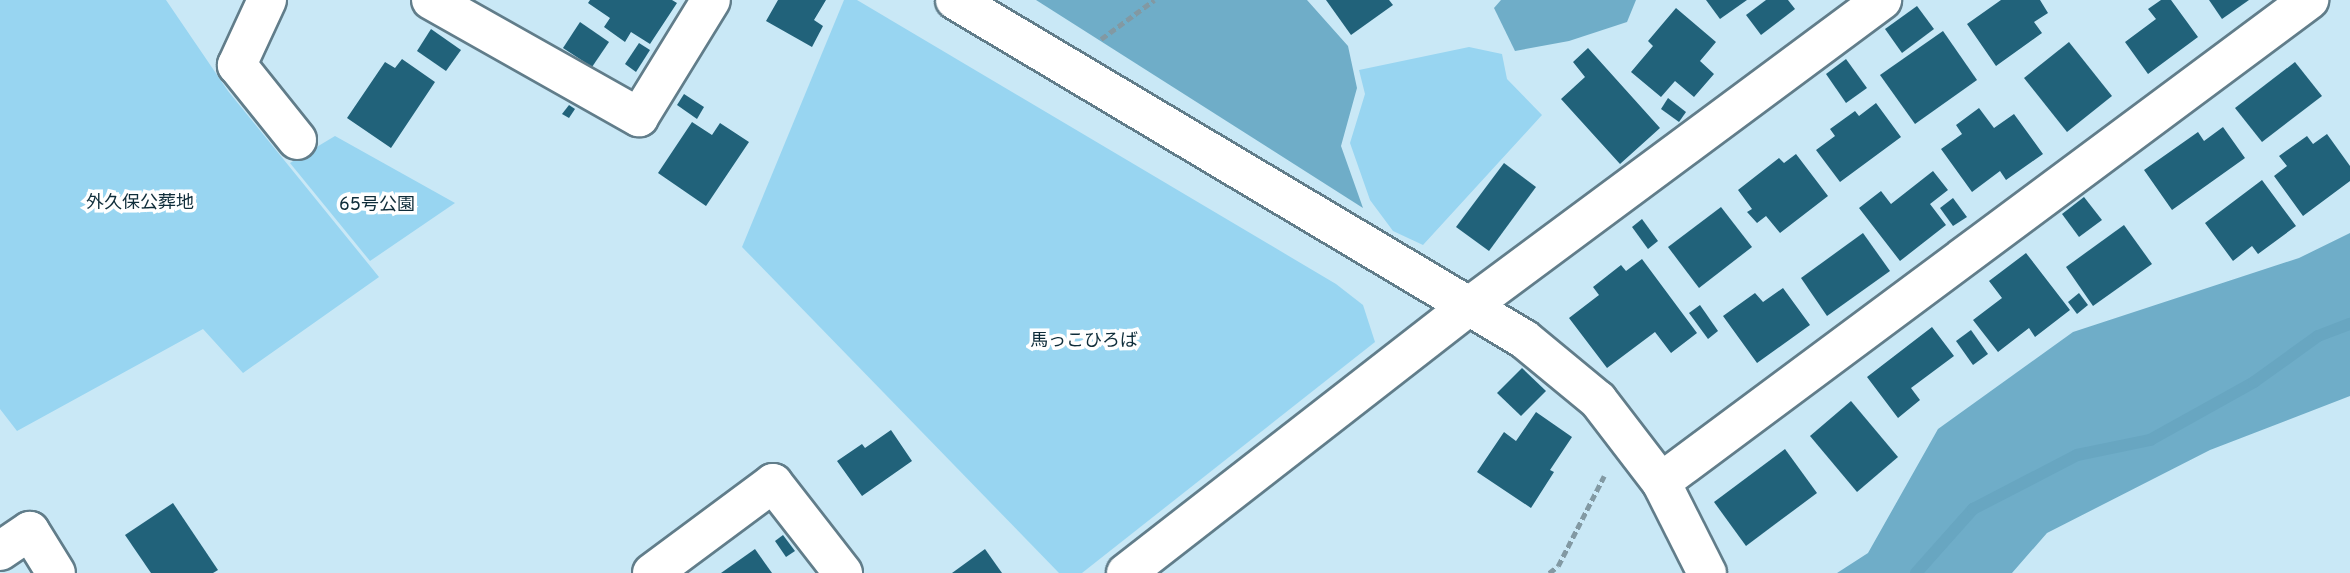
<!DOCTYPE html>
<meta charset="utf-8">
<style>
body{margin:0}
#map{position:relative;width:2350px;height:573px;overflow:hidden;background:#c9e8f6;font-family:Overpass,"Noto Sans JP",sans-serif}
div>[style]{position:absolute}
.green>*{inset:0;background:#98d5f1}
.forest>*{inset:0;background:#6fadc8}
.stream>*{height:12px;margin:-6px;padding:0 6px;transform-origin:6px;border-radius:6px;background:#68a6c1}
.building>*{inset:0;background:#21627a}
.path>*{height:4.5px;margin-top:-2.25px;transform-origin:0;background:repeating-linear-gradient(90deg,#8299a3 0 7px,transparent 0 10.5px)}
.roads{filter:drop-shadow(2px 0 #617d8a) drop-shadow(-2px 0 #617d8a) drop-shadow(0 2px #617d8a) drop-shadow(0 -2px #617d8a)}
.minor>*{height:38px;margin:-19px;padding:0 19px;transform-origin:19px;border-radius:19px;background:#fff}
.tertiary>*{height:38px;margin:-19px;padding:0 19px;transform-origin:19px;border-radius:19px;background:#fff}
span{translate:-50% -50%;white-space:nowrap;text-align:center;line-height:1.15;-webkit-text-stroke:7px #fff;paint-order:stroke}
.park-label{font-size:18px;color:#0f2d3a}
</style>
<div id="map">
<div class="green">
<div style="clip-path:polygon(0 0,166px 0,228px 91px,379px 277px,243px 373px,203px 329px,17px 431px,0 409px)"></div>
<div style="clip-path:polygon(844px 0,857px 0,1336px 284px,1363px 305px,1375px 342px,1082px 573px,1059px 573px,742px 247px)"></div>
<div style="clip-path:polygon(1469px 47px,1502px 54px,1507px 79px,1542px 115px,1423px 245px,1393px 231px,1370px 200px,1350px 143px,1365px 94px,1359px 70px)"></div>
<div style="clip-path:polygon(335px 136px,455px 203px,370px 261px,290px 163px)"></div>
</div>
<div class="forest">
<div style="clip-path:polygon(1036px 0,1307px 0,1348px 46px,1357px 88px,1341px 146px,1363px 208px)"></div>
<div style="clip-path:polygon(1501px 0,1636px 0,1627px 22px,1569px 41px,1515px 51px,1494px 8px)"></div>
<div style="clip-path:polygon(2350px 233px,2350px 396px,2210px 450px,2047px 533px,2012px 573px,1837px 573px,1868px 553px,1938px 429px,2073px 332px,2299px 258px)"></div>
</div>
<div class="stream">
<div style="left:1916px;top:573px;width:86px;rotate:-48.3deg"></div>
<div style="left:1973px;top:509px;width:117px;rotate:-27.4deg"></div>
<div style="left:2077px;top:455px;width:75px;rotate:-11.6deg"></div>
<div style="left:2150px;top:440px;width:119px;rotate:-29.1deg"></div>
<div style="left:2254px;top:382px;width:79px;rotate:-35.7deg"></div>
<div style="left:2318px;top:336px;width:34px;rotate:-21deg"></div>
</div>
<div class="building">
<div style="clip-path:polygon(590px 0,672px 0,677px 3px,650px 44px,631px 32px,625px 42px,604px 27px,610px 18px,588px 3px)"></div>
<div style="clip-path:polygon(778px 0,826px 0,814px 20px,823px 26px,812px 47px,766px 21px)"></div>
<div style="clip-path:polygon(1326px 0,1389px 0,1393px 5px,1351px 35px)"></div>
<div style="clip-path:polygon(1706px 0,1747px 0,1720px 19px)"></div>
<div style="clip-path:polygon(1766px 0,1788px 0,1795px 9px,1761px 35px,1746px 15px)"></div>
<div style="clip-path:polygon(2001px 0,2040px 0,2048px 13px,2034px 22px,2042px 33px,1996px 66px,1967px 24px)"></div>
<div style="clip-path:polygon(2161px 0,2171px 0,2198px 37px,2148px 74px,2125px 42px,2156px 19px,2148px 9px)"></div>
<div style="clip-path:polygon(2209px 0,2249px 0,2222px 19px)"></div>
<div style="clip-path:polygon(1917px 6px,1934px 29px,1902px 53px,1885px 29px)"></div>
<div style="clip-path:polygon(1676px 8px,1716px 42px,1700px 61px,1714px 74px,1694px 97px,1675px 81px,1661px 97px,1631px 72px,1653px 46px,1648px 41px)"></div>
<div style="clip-path:polygon(580px 22px,609px 42px,592px 67px,563px 48px)"></div>
<div style="clip-path:polygon(431px 29px,461px 50px,446px 71px,417px 51px)"></div>
<div style="clip-path:polygon(1943px 31px,1977px 80px,1915px 124px,1880px 75px)"></div>
<div style="clip-path:polygon(2069px 42px,2112px 96px,2067px 132px,2024px 78px)"></div>
<div style="clip-path:polygon(639px 43px,650px 50px,636px 72px,625px 64px)"></div>
<div style="clip-path:polygon(1588px 48px,1660px 128px,1620px 164px,1561px 99px,1585px 77px,1573px 62px)"></div>
<div style="clip-path:polygon(402px 59px,435px 82px,391px 148px,347px 118px,385px 62px,395px 68px)"></div>
<div style="clip-path:polygon(1846px 59px,1867px 88px,1846px 103px,1826px 74px)"></div>
<div style="clip-path:polygon(2295px 62px,2322px 96px,2262px 142px,2235px 108px)"></div>
<div style="clip-path:polygon(684px 94px,704px 107px,697px 119px,677px 105px)"></div>
<div style="clip-path:polygon(1668px 98px,1686px 112px,1679px 122px,1661px 109px)"></div>
<div style="clip-path:polygon(1876px 103px,1901px 137px,1840px 182px,1816px 150px,1835px 136px,1830px 129px,1855px 111px,1859px 116px)"></div>
<div style="clip-path:polygon(569px 105px,575px 109px,569px 118px,562px 114px)"></div>
<div style="clip-path:polygon(1979px 108px,1994px 128px,2014px 114px,2043px 154px,2006px 180px,2000px 171px,1972px 192px,1941px 149px,1962px 134px,1956px 125px)"></div>
<div style="clip-path:polygon(692px 122px,712px 135px,720px 123px,749px 142px,706px 206px,658px 173px)"></div>
<div style="clip-path:polygon(2223px 127px,2245px 158px,2172px 210px,2144px 170px,2198px 132px,2204px 141px)"></div>
<div style="clip-path:polygon(2327px 134px,2350px 166px,2350px 181px,2303px 216px,2274px 176px,2287px 166px,2279px 156px,2307px 136px,2313px 144px)"></div>
<div style="clip-path:polygon(1796px 154px,1828px 196px,1780px 233px,1766px 216px,1757px 223px,1747px 212px,1752px 209px,1738px 190px,1779px 158px,1784px 163px)"></div>
<div style="clip-path:polygon(1504px 163px,1536px 187px,1489px 251px,1456px 227px)"></div>
<div style="clip-path:polygon(1933px 171px,1948px 190px,1930px 204px,1946px 225px,1900px 261px,1859px 208px,1881px 191px,1891px 204px)"></div>
<div style="clip-path:polygon(2262px 180px,2296px 226px,2258px 254px,2252px 246px,2233px 261px,2205px 223px)"></div>
<div style="clip-path:polygon(2084px 197px,2102px 220px,2079px 237px,2062px 214px)"></div>
<div style="clip-path:polygon(1953px 198px,1967px 217px,1953px 226px,1940px 208px)"></div>
<div style="clip-path:polygon(1721px 207px,1752px 247px,1699px 288px,1668px 247px)"></div>
<div style="clip-path:polygon(1642px 219px,1658px 241px,1648px 249px,1632px 227px)"></div>
<div style="clip-path:polygon(2124px 225px,2152px 264px,2093px 306px,2066px 267px)"></div>
<div style="clip-path:polygon(1863px 233px,1890px 271px,1827px 316px,1801px 278px)"></div>
<div style="clip-path:polygon(2026px 253px,2070px 310px,2035px 337px,2029px 328px,1998px 352px,1973px 320px,2002px 298px,1989px 281px)"></div>
<div style="clip-path:polygon(1642px 259px,1697px 333px,1671px 353px,1655px 332px,1607px 368px,1569px 318px,1599px 295px,1593px 287px,1621px 265px,1626px 271px)"></div>
<div style="clip-path:polygon(1783px 288px,1810px 325px,1757px 363px,1723px 316px,1755px 293px,1763px 302px)"></div>
<div style="clip-path:polygon(2079px 293px,2088px 305px,2077px 314px,2068px 302px)"></div>
<div style="clip-path:polygon(1700px 305px,1718px 331px,1708px 339px,1689px 313px)"></div>
<div style="clip-path:polygon(1932px 327px,1954px 356px,1911px 388px,1920px 400px,1898px 418px,1867px 377px)"></div>
<div style="clip-path:polygon(1971px 330px,1988px 354px,1973px 365px,1956px 341px)"></div>
<div style="clip-path:polygon(1522px 368px,1546px 391px,1521px 416px,1497px 393px)"></div>
<div style="clip-path:polygon(1851px 401px,1898px 457px,1857px 492px,1810px 436px)"></div>
<div style="clip-path:polygon(1536px 412px,1572px 437px,1550px 470px,1554px 472px,1531px 508px,1477px 472px,1504px 432px,1516px 441px)"></div>
<div style="clip-path:polygon(891px 430px,912px 461px,862px 496px,837px 461px,862px 444px,865px 448px)"></div>
<div style="clip-path:polygon(1785px 449px,1817px 493px,1746px 546px,1714px 502px)"></div>
<div style="clip-path:polygon(173px 503px,218px 570px,213px 573px,151px 573px,125px 535px)"></div>
<div style="clip-path:polygon(783px 535px,795px 551px,786px 557px,775px 541px)"></div>
<div style="clip-path:polygon(755px 549px,772px 573px,721px 573px)"></div>
<div style="clip-path:polygon(985px 549px,1002px 573px,952px 573px)"></div>
</div>
<div class="path">
<div style="left:1101px;top:39px;width:66px;rotate:-36.3deg"></div>
<div style="left:1549px;top:573px;width:11px;rotate:-38deg"></div>
<div style="left:1558px;top:566px;width:101px;rotate:-62.9deg"></div>
</div>
<div class="roads">
<div class="minor">
<div style="left:267px;top:0;width:72px;rotate:114.8deg"></div>
<div style="left:237px;top:65px;width:96px;rotate:51.3deg"></div>
<div style="left:431px;top:0;width:239px;rotate:29.4deg"></div>
<div style="left:639px;top:117px;width:137px;rotate:-58.4deg"></div>
<div style="left:955px;top:0;width:662px;rotate:30.79deg"></div>
<div style="left:1524px;top:339px;width:96px;rotate:39.5deg"></div>
<div style="left:1598px;top:400px;width:103px;rotate:52.5deg"></div>
<div style="left:1661px;top:482px;width:102px;rotate:63.2deg"></div>
<div style="left:1467px;top:308px;width:517px;rotate:-36.58deg"></div>
<div style="left:1661px;top:482px;width:808px;rotate:-36.64deg"></div>
<div style="left:0;top:551px;width:36px;rotate:-34deg"></div>
<div style="left:30px;top:531px;width:49px;rotate:58.2deg"></div>
<div style="left:652px;top:573px;width:151px;rotate:-36.6deg"></div>
<div style="left:773px;top:483px;width:114px;rotate:52.1deg"></div>
</div>
<div class="tertiary">
<div style="left:1126px;top:573px;width:432px;rotate:-37.9deg"></div>
</div>
</div>
<div class="park-label">
<span style="left:140px;top:204px">外久保公葬地</span>
<span style="left:377px;top:206px">65号公園</span>
<span style="left:1084px;top:342px">馬っこひろば</span>
</div>
</div>
